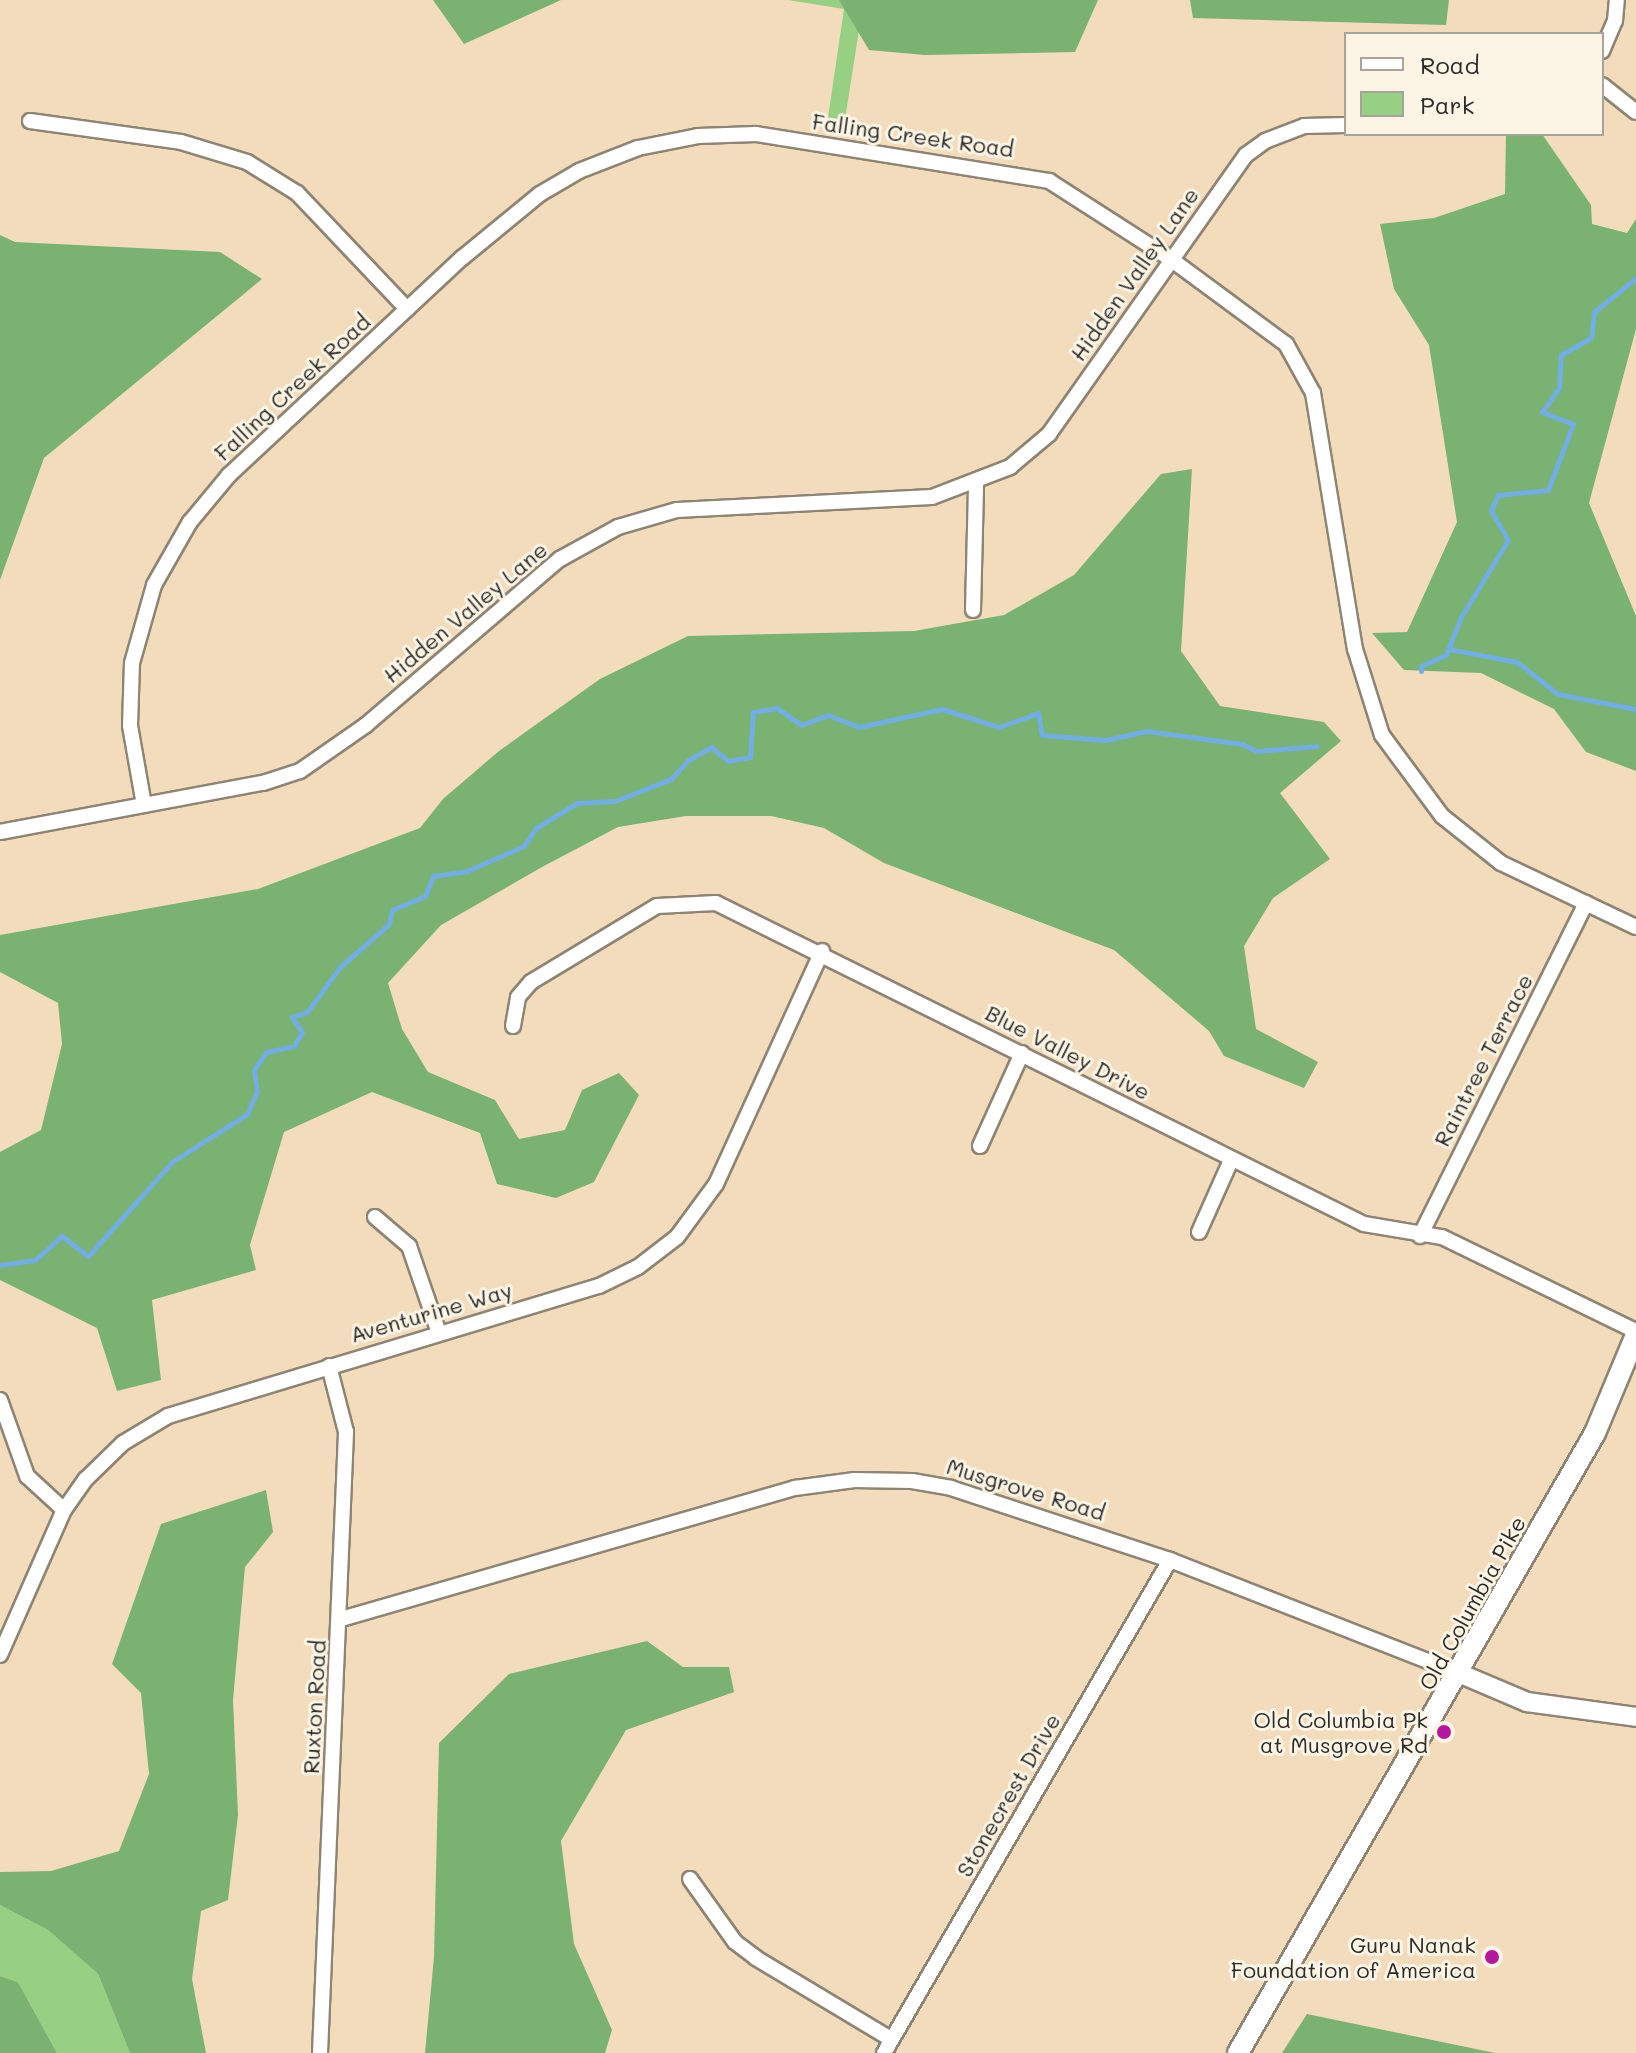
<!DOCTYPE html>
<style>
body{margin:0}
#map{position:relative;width:1636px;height:2053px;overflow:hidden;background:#f2dcbc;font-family:Mali,sans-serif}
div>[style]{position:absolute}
.green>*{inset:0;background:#98d083}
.forest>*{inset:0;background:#7ab271}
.stream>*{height:5px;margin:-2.5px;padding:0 2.5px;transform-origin:2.5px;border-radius:2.5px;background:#72ade3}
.roads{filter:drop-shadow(2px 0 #8e8474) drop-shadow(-2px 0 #8e8474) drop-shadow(0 2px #8e8474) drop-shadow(0 -2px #8e8474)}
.minor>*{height:14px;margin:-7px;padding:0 7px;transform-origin:7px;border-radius:7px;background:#fff}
.tertiary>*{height:18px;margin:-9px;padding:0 9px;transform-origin:9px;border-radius:9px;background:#fff}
.secondary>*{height:20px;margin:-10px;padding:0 10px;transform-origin:10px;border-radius:10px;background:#fff}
.dots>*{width:22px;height:22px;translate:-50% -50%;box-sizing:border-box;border:4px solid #fcf5e5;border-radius:50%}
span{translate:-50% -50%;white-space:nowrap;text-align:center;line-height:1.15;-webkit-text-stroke:6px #fcf5e5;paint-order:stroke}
.street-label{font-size:22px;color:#2b2b2b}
.poi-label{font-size:22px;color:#2b2b2b}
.right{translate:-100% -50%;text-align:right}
.legend{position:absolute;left:1344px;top:32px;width:260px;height:104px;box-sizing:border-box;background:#fcf5e5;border:2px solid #a8a49b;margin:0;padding:10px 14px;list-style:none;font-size:24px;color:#2b2b2b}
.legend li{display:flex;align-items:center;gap:16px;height:40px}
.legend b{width:40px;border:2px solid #a8a49b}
</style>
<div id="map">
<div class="green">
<div style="clip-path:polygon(788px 0,1075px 0,862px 11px,844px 126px,827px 124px,844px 9px)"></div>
<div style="clip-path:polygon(0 1905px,48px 1930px,98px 1974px,130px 2053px,57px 2053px,18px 1982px,0 1976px)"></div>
</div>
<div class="forest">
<div style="clip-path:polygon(433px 0,561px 0,464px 44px)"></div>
<div style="clip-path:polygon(839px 0,1098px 0,1075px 52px,925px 55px,869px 50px)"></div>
<div style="clip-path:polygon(1190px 0,1449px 0,1446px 25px,1193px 18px)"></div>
<div style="clip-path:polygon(1506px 134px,1542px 134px,1591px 205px,1592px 224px,1627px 233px,1636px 219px,1636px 329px,1589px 503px,1636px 616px,1636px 771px,1586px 752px,1554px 709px,1481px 673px,1404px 670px,1372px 633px,1407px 632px,1457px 522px,1429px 345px,1394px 289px,1380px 224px,1434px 218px,1505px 194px)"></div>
<div style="clip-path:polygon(0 235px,15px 242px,220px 252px,262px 279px,44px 458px,0 580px)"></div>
<div style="clip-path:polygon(1192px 469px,1181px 651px,1220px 706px,1324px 722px,1341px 741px,1280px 793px,1330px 859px,1273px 898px,1244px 946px,1256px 1029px,1318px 1062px,1304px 1088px,1224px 1056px,1209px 1031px,1114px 950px,884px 863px,824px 828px,771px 816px,686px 816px,618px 827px,542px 867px,441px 925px,388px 983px,402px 1029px,428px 1072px,495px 1100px,519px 1139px,565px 1130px,582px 1090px,619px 1073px,639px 1095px,594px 1182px,556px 1198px,497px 1184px,480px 1133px,372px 1092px,284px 1132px,250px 1245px,256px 1270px,152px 1300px,161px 1380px,117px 1391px,97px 1328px,0 1280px,0 1152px,41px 1130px,62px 1044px,58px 1003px,0 972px,0 935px,258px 889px,420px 828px,443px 799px,499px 751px,600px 679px,688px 636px,914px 631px,1004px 615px,1074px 575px,1161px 474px)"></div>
<div style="clip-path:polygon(266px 1490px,273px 1532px,245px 1567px,233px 1700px,238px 1815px,228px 1900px,201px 1911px,192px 1979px,206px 2053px,130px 2053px,98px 1974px,48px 1930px,0 1905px,0 1872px,51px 1871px,119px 1851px,149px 1774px,141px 1693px,112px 1664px,161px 1524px)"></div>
<div style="clip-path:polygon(647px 1641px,683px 1667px,729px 1667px,734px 1692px,626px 1730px,561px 1841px,574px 1944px,612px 2030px,605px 2053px,425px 2053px,434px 1957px,439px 1743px,509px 1674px)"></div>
<div style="clip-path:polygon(0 1976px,18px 1982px,57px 2053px,0 2053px)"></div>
<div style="clip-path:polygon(1307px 2014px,1495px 2053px,1282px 2053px)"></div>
</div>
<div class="stream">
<div style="left:1449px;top:649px;width:69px;rotate:10.8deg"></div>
<div style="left:1517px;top:662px;width:52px;rotate:38deg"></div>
<div style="left:1558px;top:694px;width:79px;rotate:10.9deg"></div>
<div style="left:1421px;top:671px;width:5px;rotate:-90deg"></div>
<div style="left:1421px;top:666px;width:27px;rotate:-24deg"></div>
<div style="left:1446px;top:655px;width:41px;rotate:-68.5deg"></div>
<div style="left:1461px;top:617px;width:90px;rotate:-58.6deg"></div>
<div style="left:1508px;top:540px;width:34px;rotate:-120deg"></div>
<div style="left:1491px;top:510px;width:17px;rotate:-65deg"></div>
<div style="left:1498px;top:495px;width:50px;rotate:-5.7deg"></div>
<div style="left:1548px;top:490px;width:71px;rotate:-69.3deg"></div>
<div style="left:1573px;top:424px;width:33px;rotate:-159deg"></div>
<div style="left:1542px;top:412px;width:29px;rotate:-55deg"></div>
<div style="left:1559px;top:388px;width:33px;rotate:-87deg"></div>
<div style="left:1561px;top:355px;width:34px;rotate:-30deg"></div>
<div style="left:1591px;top:338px;width:26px;rotate:-83deg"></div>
<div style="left:1594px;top:312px;width:54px;rotate:-39deg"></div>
<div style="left:0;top:1265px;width:35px;rotate:-8deg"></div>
<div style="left:35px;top:1260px;width:36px;rotate:-42deg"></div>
<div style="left:62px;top:1236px;width:33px;rotate:38deg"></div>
<div style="left:88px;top:1256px;width:126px;rotate:-48.2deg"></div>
<div style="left:172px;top:1162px;width:89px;rotate:-32.6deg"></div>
<div style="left:247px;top:1114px;width:24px;rotate:-66deg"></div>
<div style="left:257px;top:1092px;width:22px;rotate:-98deg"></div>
<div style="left:254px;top:1070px;width:22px;rotate:-56deg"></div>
<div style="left:266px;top:1052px;width:29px;rotate:-12deg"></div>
<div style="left:294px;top:1046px;width:16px;rotate:-60deg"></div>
<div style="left:302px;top:1032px;width:18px;rotate:-124deg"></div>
<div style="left:292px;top:1017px;width:16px;rotate:-18deg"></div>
<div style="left:307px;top:1012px;width:56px;rotate:-53.7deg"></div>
<div style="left:340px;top:967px;width:65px;rotate:-41.3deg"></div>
<div style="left:389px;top:924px;width:14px;rotate:-78deg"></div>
<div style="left:392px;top:910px;width:36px;rotate:-23deg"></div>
<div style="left:425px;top:896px;width:22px;rotate:-68deg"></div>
<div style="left:433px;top:876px;width:34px;rotate:-8deg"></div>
<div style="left:467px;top:871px;width:62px;rotate:-23.7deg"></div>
<div style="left:524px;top:846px;width:22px;rotate:-56deg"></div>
<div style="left:536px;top:828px;width:48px;rotate:-31.4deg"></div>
<div style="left:577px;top:803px;width:38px;rotate:-3deg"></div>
<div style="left:615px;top:801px;width:60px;rotate:-21.4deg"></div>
<div style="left:671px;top:779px;width:24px;rotate:-48deg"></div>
<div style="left:687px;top:761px;width:28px;rotate:-30deg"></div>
<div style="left:711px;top:747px;width:22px;rotate:39deg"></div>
<div style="left:728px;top:761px;width:22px;rotate:-10deg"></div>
<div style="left:750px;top:757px;width:45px;rotate:-86.2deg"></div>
<div style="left:753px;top:712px;width:24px;rotate:-9deg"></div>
<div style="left:777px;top:708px;width:29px;rotate:35deg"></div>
<div style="left:801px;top:725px;width:29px;rotate:-20deg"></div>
<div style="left:828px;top:715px;width:33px;rotate:21deg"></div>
<div style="left:859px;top:727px;width:85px;rotate:-12.2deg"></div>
<div style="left:942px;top:709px;width:60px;rotate:17.5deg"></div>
<div style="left:999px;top:727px;width:41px;rotate:-19.7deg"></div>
<div style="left:1038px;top:713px;width:22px;rotate:80deg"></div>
<div style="left:1042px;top:735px;width:64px;rotate:4.5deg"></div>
<div style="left:1106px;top:740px;width:42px;rotate:-12.4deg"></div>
<div style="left:1147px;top:731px;width:96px;rotate:7.8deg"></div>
<div style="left:1242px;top:744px;width:17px;rotate:25deg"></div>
<div style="left:1257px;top:751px;width:60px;rotate:-4.8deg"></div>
</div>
<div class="roads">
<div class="minor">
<div style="left:1602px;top:51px;width:33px;rotate:-67deg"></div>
<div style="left:1615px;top:21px;width:21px;rotate:-85deg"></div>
<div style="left:1602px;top:85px;width:43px;rotate:38.5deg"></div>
<div style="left:30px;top:121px;width:152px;rotate:7.9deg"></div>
<div style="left:181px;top:142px;width:69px;rotate:16.9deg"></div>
<div style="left:247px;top:162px;width:59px;rotate:31.8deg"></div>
<div style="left:297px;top:193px;width:160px;rotate:46.5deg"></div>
<div style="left:973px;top:610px;width:126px;rotate:-88.6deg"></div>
<div style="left:144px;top:805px;width:80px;rotate:-100deg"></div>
<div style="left:130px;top:726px;width:63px;rotate:-88.2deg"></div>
<div style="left:132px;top:663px;width:81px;rotate:-74.2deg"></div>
<div style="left:154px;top:585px;width:73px;rotate:-60.3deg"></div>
<div style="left:190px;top:522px;width:61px;rotate:-50.3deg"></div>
<div style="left:229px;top:475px;width:318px;rotate:-43deg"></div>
<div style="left:462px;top:258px;width:101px;rotate:-39.4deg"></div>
<div style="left:540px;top:194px;width:45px;rotate:-30.5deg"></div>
<div style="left:579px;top:171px;width:63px;rotate:-21.3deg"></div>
<div style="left:638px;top:148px;width:61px;rotate:-11.3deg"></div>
<div style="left:698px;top:136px;width:58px;rotate:-2deg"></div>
<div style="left:756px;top:134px;width:297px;rotate:9.1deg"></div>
<div style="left:1049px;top:181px;width:146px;rotate:32.7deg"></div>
<div style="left:1172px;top:260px;width:142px;rotate:36.4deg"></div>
<div style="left:1286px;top:344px;width:56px;rotate:61.1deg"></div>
<div style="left:1313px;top:393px;width:259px;rotate:80.7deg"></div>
<div style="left:1355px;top:649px;width:90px;rotate:72.6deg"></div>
<div style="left:1382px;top:735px;width:101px;rotate:53.5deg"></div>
<div style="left:1442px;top:816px;width:75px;rotate:38.5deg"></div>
<div style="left:1501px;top:863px;width:149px;rotate:25.4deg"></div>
<div style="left:0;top:832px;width:268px;rotate:-10.6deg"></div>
<div style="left:263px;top:783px;width:39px;rotate:-18deg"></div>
<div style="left:300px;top:771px;width:80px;rotate:-34.9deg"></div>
<div style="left:366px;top:725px;width:255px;rotate:-40.6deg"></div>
<div style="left:560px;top:559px;width:66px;rotate:-28.9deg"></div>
<div style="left:618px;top:527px;width:61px;rotate:-16.1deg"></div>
<div style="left:677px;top:510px;width:255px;rotate:-2.9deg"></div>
<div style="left:932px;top:497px;width:84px;rotate:-21deg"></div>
<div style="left:1010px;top:467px;width:51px;rotate:-40.2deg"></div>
<div style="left:1049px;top:434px;width:342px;rotate:-54.8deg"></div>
<div style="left:1246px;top:155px;width:24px;rotate:-36deg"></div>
<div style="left:1265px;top:141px;width:42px;rotate:-21deg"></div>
<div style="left:1304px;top:126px;width:42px;rotate:-1.4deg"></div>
<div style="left:513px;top:1026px;width:29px;rotate:-80deg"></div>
<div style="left:518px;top:997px;width:20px;rotate:-49deg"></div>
<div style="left:531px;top:982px;width:147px;rotate:-31.1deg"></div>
<div style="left:657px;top:906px;width:59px;rotate:-2.9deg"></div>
<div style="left:716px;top:903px;width:723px;rotate:26.35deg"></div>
<div style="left:1364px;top:1224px;width:79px;rotate:9.5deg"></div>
<div style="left:1442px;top:1237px;width:216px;rotate:25.9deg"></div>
<div style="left:980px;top:1146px;width:102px;rotate:-65.7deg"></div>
<div style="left:375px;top:1217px;width:45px;rotate:40.5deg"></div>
<div style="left:409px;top:1246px;width:92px;rotate:71deg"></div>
<div style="left:1199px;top:1232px;width:79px;rotate:-66deg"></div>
<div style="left:1420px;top:1236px;width:372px;rotate:-63.5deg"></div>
<div style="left:0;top:1400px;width:81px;rotate:70.4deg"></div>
<div style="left:27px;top:1476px;width:50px;rotate:42.6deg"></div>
<div style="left:341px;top:1619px;width:473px;rotate:-16.1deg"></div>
<div style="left:795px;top:1488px;width:60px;rotate:-7.7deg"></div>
<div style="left:854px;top:1480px;width:58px;rotate:1deg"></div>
<div style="left:912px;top:1481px;width:40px;rotate:10deg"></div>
<div style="left:951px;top:1488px;width:231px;rotate:18.2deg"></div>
<div style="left:1170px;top:1560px;width:313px;rotate:21.4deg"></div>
<div style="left:0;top:1655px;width:158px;rotate:-66.2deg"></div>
<div style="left:64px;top:1510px;width:38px;rotate:-55deg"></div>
<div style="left:86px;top:1479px;width:52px;rotate:-44.2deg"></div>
<div style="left:123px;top:1443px;width:52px;rotate:-31deg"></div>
<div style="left:168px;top:1416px;width:450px;rotate:-16.8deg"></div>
<div style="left:599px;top:1286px;width:43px;rotate:-26deg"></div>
<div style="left:638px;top:1267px;width:49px;rotate:-37.6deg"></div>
<div style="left:677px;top:1237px;width:66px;rotate:-53.7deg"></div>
<div style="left:716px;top:1184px;width:256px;rotate:-65.5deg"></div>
<div style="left:690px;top:1879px;width:77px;rotate:54.5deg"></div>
<div style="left:735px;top:1942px;width:26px;rotate:37deg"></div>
<div style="left:756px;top:1958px;width:157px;rotate:31deg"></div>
<div style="left:320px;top:2053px;width:622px;rotate:-87.6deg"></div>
<div style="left:346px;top:1432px;width:68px;rotate:-104.4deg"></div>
<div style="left:884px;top:2053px;width:570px;rotate:-59.88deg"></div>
</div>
<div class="tertiary">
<div style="left:1461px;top:1674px;width:72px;rotate:23deg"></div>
<div style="left:1527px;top:1702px;width:110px;rotate:7.8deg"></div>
</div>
<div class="secondary">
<div style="left:1238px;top:2053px;width:715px;rotate:-60.07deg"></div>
<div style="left:1595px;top:1433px;width:106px;rotate:-67.3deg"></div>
</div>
</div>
<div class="dots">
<div style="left:1444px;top:1732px;background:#b5179e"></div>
<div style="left:1492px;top:1957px;background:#b5179e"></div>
</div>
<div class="street-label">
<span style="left:913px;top:135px;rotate:8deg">Falling Creek Road</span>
<span style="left:1134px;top:274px;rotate:-55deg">Hidden Valley Lane</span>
<span style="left:292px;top:387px;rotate:-43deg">Falling Creek Road</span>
<span style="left:465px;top:612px;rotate:-40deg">Hidden Valley Lane</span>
<span style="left:1068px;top:1052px;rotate:27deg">Blue Valley Drive</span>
<span style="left:1483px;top:1060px;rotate:-63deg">Raintree Terrace</span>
<span style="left:431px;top:1312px;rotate:-16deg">Aventurine Way</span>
<span style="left:1026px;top:1489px;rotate:17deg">Musgrove Road</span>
<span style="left:1472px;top:1603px;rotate:-61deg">Old Columbia Pike</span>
<span style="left:314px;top:1707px;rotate:-87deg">Ruxton Road</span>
<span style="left:1008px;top:1795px;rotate:-60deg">Stonecrest Drive</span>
</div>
<div class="poi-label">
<span class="right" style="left:1428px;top:1732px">Old Columbia Pk<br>at Musgrove Rd</span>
<span class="right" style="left:1476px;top:1957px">Guru Nanak<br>Foundation of America</span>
</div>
<ul class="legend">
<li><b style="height:10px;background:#fff"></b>Road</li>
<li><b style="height:22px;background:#98d083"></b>Park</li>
</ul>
</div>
